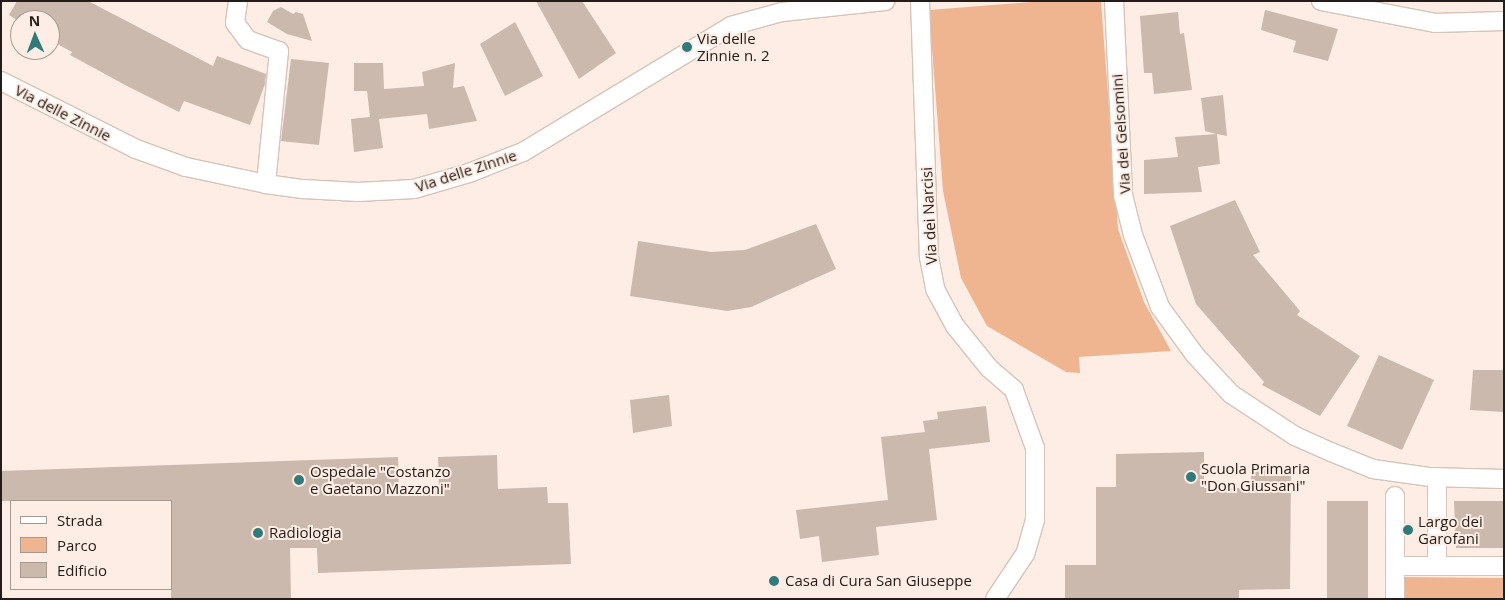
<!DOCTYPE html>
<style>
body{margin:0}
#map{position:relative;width:1505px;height:600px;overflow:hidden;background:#fdede4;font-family:"Open Sans",sans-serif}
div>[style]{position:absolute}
.green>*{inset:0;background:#efb490}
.building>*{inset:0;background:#cbb9ae}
.roads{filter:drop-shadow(1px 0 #d6c4b9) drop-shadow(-1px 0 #d6c4b9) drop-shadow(0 1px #d6c4b9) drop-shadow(0 -1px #d6c4b9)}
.street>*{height:18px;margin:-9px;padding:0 9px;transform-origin:9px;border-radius:9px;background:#fff}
.dots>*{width:14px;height:14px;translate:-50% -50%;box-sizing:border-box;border:2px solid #fdede4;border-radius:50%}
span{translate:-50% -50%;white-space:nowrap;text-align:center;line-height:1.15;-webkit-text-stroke:4px #fdede4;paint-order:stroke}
.poi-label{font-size:15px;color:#231c18}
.left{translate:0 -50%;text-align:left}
.street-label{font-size:15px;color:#231c18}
.frame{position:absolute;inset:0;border:2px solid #231c18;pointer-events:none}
.legend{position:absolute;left:10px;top:500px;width:162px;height:90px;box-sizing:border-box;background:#fdede4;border:1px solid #a69992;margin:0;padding:6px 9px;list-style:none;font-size:15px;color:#231c18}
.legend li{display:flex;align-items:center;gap:10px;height:25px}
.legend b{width:25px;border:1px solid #a69992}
.north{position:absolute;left:10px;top:10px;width:50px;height:50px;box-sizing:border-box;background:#fdede4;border:1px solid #a69992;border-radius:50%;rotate:358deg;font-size:14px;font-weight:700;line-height:20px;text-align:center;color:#231c18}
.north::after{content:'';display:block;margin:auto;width:18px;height:22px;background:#317a79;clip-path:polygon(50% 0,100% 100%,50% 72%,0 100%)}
</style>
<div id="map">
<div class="green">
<div style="clip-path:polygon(1045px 1px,1101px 1px,1118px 229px,1144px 302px,1171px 351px,1079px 357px,1080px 373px,1066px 372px,987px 326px,961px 278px,943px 191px,929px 10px)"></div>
<div style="clip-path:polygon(1399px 577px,1504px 578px,1504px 599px,1399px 599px)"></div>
</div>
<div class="building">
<div style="clip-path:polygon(17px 1px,88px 1px,213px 66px,217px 56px,266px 74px,265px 84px,250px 125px,184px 101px,179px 112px,127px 86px,70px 55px,72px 52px,50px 40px,50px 20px,17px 20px,9px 15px)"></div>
<div style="clip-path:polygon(536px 1px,582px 1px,616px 53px,579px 79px)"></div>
<div style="clip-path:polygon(281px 7px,293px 14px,296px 12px,303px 14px,312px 41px,287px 34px,267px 22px,273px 11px)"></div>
<div style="clip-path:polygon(1265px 10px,1338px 29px,1328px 61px,1293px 52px,1296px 41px,1261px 30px)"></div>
<div style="clip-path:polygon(1178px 12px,1180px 34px,1184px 33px,1192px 90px,1154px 94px,1152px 73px,1144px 73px,1140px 16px)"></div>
<div style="clip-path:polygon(515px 22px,543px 76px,505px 96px,480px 44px)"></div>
<div style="clip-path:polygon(291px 59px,329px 63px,319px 145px,281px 141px)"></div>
<div style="clip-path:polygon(354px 63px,383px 63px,384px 89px,424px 86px,422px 72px,455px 63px,453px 88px,464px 86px,477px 121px,429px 129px,427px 114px,379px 119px,383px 148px,354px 152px,351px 119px,370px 117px,367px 91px,354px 91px)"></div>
<div style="clip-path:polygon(1223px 95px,1227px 136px,1217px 134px,1220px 164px,1198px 167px,1202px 192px,1144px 194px,1144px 160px,1178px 157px,1175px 137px,1216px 134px,1205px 131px,1201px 98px)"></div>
<div style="clip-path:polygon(1235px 200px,1260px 252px,1253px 255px,1300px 311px,1297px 315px,1360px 356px,1320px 416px,1262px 385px,1264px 382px,1196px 304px,1170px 226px)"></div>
<div style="clip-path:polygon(816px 224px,836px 269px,751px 307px,727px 311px,630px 296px,638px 241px,711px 252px,745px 250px)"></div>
<div style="clip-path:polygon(1379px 355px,1434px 380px,1402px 450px,1347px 426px)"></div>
<div style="clip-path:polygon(1473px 370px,1504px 370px,1504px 412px,1470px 410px)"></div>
<div style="clip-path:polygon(669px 395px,672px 426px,633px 433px,630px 400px)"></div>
<div style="clip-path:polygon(986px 406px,990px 442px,929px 449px,937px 520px,876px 527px,879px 555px,822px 562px,819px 536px,800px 539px,796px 510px,888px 500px,881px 437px,925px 432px,923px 421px,938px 419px,937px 412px)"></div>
<div style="clip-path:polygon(1204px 452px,1204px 488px,1251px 488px,1251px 470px,1291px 468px,1290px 589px,1239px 590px,1239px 599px,1065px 599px,1065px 565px,1096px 565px,1096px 487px,1116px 487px,1116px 454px)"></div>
<div style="clip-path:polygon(497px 455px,498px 489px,547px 487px,548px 503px,568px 503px,571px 564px,318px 573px,317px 548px,290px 548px,291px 599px,171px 599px,171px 501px,1px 501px,1px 471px,398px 457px,399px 491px,439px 490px,438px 457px)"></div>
<div style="clip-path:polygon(1327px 501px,1368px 501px,1368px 599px,1327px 599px)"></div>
<div style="clip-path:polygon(1454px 501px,1504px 501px,1504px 548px,1456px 548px)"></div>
</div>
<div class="roads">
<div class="street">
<div style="left:238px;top:1px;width:22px;rotate:98deg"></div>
<div style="left:235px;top:23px;width:21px;rotate:53deg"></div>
<div style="left:248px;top:40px;width:33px;rotate:20deg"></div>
<div style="left:279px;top:51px;width:134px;rotate:95.6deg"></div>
<div style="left:920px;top:1px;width:256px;rotate:88deg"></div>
<div style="left:929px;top:257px;width:33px;rotate:79deg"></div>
<div style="left:935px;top:289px;width:42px;rotate:61.6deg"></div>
<div style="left:955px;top:326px;width:54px;rotate:51deg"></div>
<div style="left:989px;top:368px;width:33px;rotate:41deg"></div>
<div style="left:1014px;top:390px;width:62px;rotate:70.1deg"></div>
<div style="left:1035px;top:448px;width:72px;rotate:90deg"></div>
<div style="left:1035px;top:520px;width:35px;rotate:106deg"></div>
<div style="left:1025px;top:554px;width:54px;rotate:123.7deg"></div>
<div style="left:1114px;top:1px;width:194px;rotate:87.3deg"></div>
<div style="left:1123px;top:195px;width:41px;rotate:76deg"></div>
<div style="left:1133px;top:235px;width:77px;rotate:69.4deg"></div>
<div style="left:1160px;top:307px;width:59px;rotate:53.9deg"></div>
<div style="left:1195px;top:355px;width:53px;rotate:47.3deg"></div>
<div style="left:1231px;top:394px;width:77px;rotate:33.3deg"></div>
<div style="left:1295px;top:436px;width:39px;rotate:24deg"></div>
<div style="left:1331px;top:452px;width:45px;rotate:22deg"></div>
<div style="left:1373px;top:469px;width:58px;rotate:8deg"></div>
<div style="left:1430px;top:477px;width:74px;rotate:1.5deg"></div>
<div style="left:1321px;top:1px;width:116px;rotate:10.9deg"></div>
<div style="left:1435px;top:23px;width:69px;rotate:-1.7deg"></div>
<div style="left:1px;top:81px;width:151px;rotate:26.7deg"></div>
<div style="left:136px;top:149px;width:53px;rotate:19.8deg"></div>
<div style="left:186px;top:167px;width:82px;rotate:12deg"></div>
<div style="left:266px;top:184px;width:37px;rotate:8deg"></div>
<div style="left:303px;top:189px;width:55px;rotate:3.1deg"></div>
<div style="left:358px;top:192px;width:56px;rotate:-3.1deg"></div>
<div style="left:414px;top:189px;width:57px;rotate:-16.2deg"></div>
<div style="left:469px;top:173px;width:58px;rotate:-21.3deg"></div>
<div style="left:523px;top:152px;width:243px;rotate:-31.2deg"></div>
<div style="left:731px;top:26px;width:53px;rotate:-15.4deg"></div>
<div style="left:782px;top:12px;width:104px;rotate:-6.1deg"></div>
<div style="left:1437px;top:478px;width:88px;rotate:90deg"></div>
<div style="left:1437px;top:566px;width:67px"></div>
<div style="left:1395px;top:496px;width:70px;rotate:90deg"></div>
<div style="left:1395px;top:566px;width:42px"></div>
<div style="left:1395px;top:566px;width:33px;rotate:90deg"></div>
</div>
</div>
<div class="dots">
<div style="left:687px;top:47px;background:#317a79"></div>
<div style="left:1191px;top:477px;background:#317a79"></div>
<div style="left:299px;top:480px;background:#317a79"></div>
<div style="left:1408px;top:530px;background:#317a79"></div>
<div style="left:258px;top:533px;background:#317a79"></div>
<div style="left:774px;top:581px;background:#317a79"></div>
</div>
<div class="poi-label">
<span class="left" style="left:697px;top:47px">Via delle<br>Zinnie n. 2</span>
<span class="left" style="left:1201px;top:477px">Scuola Primaria<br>"Don Giussani"</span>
<span class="left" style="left:310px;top:480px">Ospedale "Costanzo<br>e Gaetano Mazzoni"</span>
<span class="left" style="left:1418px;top:530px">Largo dei<br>Garofani</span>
<span class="left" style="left:269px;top:533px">Radiologia</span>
<span class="left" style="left:785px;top:581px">Casa di Cura San Giuseppe</span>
</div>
<div class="street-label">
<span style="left:63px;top:113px;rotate:27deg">Via delle Zinnie</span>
<span style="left:1121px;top:134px;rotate:-94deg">Via dei Gelsomini</span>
<span style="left:466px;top:171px;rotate:-18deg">Via delle Zinnie</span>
<span style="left:929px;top:216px;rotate:-93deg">Via dei Narcisi</span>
</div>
<div class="frame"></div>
<ul class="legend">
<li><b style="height:6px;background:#fff"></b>Strada</li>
<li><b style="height:14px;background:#efb490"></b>Parco</li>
<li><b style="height:14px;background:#cbb9ae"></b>Edificio</li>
</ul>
<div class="north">N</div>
</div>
